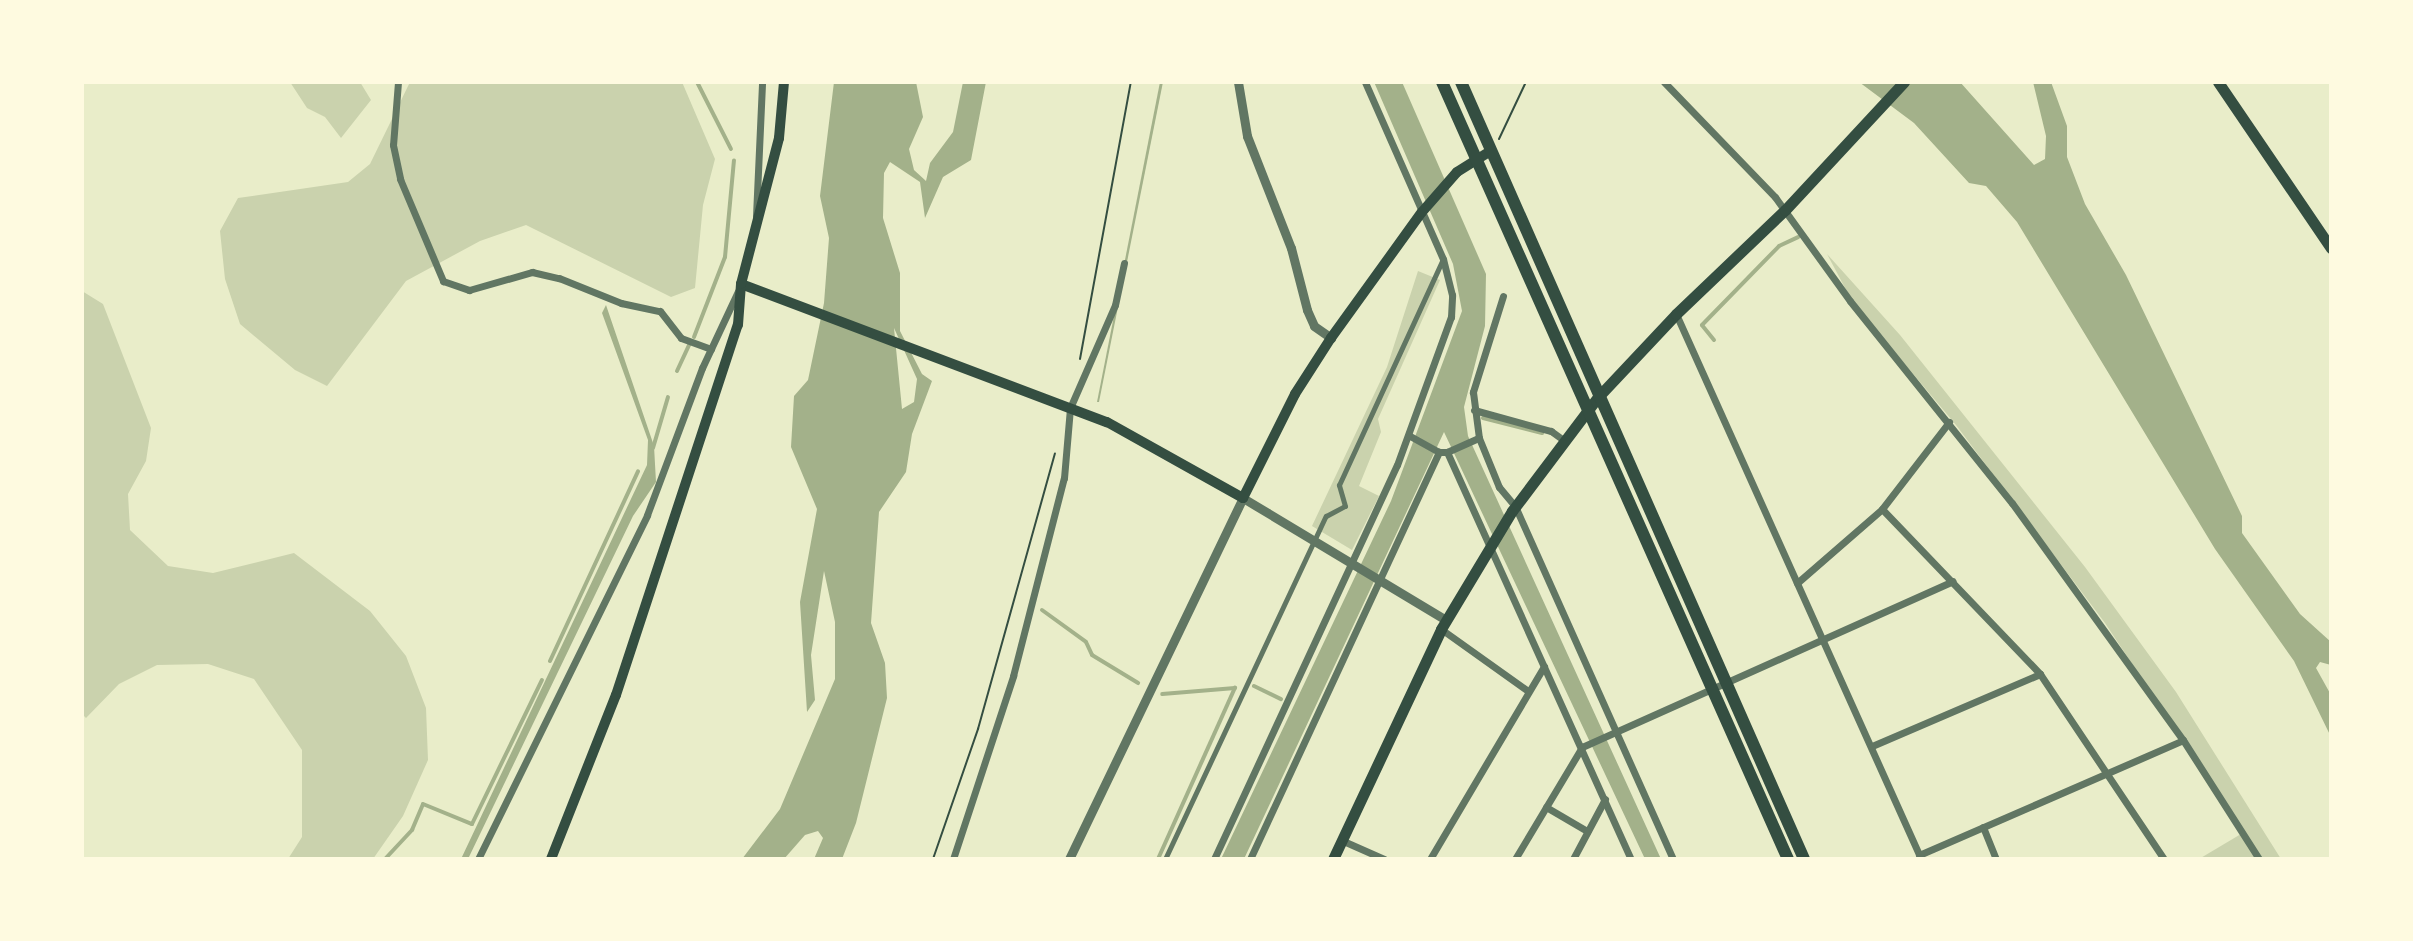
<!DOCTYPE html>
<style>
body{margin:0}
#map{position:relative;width:2413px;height:941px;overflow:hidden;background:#e9edc9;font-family:"Crimson Pro",serif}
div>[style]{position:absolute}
.green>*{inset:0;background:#cad2ad}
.water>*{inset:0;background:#a3b18a}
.stream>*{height:4px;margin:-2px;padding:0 2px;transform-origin:2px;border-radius:2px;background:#a3b18a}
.path>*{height:2px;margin:-1px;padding:0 1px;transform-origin:1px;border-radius:1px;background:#344e41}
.pedestrian>*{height:5px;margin:-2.5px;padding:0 2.5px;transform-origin:2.5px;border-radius:2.5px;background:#617663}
.minor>*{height:7px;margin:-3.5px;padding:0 3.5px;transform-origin:3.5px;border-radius:3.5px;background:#617663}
.tertiary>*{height:9px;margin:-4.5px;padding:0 4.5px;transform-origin:4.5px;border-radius:4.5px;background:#617663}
.secondary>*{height:10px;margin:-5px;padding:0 5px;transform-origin:5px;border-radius:5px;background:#344e41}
.primary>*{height:11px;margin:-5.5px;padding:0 5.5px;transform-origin:5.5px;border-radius:5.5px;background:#344e41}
.trunk>*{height:12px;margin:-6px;padding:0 6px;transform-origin:6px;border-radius:6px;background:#344e41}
span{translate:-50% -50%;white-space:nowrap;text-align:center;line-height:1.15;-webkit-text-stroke:7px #fefae0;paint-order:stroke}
.frame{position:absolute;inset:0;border:84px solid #fefae0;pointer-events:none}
</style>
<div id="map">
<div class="green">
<div style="clip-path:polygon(290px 82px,360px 82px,371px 100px,341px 138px,325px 117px,307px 108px)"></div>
<div style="clip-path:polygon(410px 82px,682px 82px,715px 159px,703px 205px,695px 288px,671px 297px,526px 225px,480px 241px,406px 281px,327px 386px,295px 370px,240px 324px,225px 279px,220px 231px,238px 198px,348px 182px,370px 164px)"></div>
<div style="clip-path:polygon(1827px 254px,1900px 335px,2085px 567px,2176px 692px,2281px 859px,2262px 859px,2105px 623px,1956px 425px,1852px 301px)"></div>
<div style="clip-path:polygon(1418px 271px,1440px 280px,1378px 419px,1381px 432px,1359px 486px,1379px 496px,1352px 550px,1312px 526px,1387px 367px)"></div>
<div style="clip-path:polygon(82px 291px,103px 304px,151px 428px,146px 461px,128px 494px,130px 530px,168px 566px,213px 573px,294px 553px,370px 611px,406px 656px,426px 708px,428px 760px,403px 816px,373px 859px,288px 859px,302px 837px,302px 750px,254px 679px,208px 664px,157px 665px,119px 684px,86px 718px,82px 714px)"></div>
<div style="clip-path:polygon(2241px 834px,2256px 859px,2199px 859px)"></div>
</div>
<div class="water">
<div style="clip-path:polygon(evenodd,834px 82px,916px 82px,923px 117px,909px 149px,914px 170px,926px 181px,930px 163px,953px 132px,963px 82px,986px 82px,971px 160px,943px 177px,925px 218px,920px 182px,890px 162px,884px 173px,883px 218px,900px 273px,900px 331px,922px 374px,932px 381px,912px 434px,906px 472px,879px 512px,871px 623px,885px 663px,887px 698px,856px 823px,842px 859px,814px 859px,823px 838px,818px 831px,805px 835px,784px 859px,742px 859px,780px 809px,835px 679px,835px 622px,824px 571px,811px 655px,815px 700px,807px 712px,800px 602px,817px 509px,791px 447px,794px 396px,808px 380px,824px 303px,829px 238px,820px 196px,834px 82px,894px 328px,917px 379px,914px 402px,902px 409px,894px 328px)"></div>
<div style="clip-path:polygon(1160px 82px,1163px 82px,1099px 402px,1097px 402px)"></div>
<div style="clip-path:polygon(1374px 82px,1402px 82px,1486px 274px,1485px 326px,1464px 407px,1468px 436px,1661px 859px,1645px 859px,1444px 432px,1244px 859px,1221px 859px,1391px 501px,1462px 311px,1453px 264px)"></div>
<div style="clip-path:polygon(1859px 82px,1960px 82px,2034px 165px,2045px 159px,2046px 136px,2033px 82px,2051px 82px,2067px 126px,2067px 157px,2085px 204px,2126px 275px,2242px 516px,2242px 533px,2300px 614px,2331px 642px,2331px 665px,2320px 662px,2316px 668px,2331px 695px,2331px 737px,2294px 661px,2215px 549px,2017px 222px,1986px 186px,1969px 183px,1914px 123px)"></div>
<div style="clip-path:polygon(606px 305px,654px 446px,656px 482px,633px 516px,468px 859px,461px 859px,647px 465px,648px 440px,602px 313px)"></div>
</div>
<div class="stream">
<div style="left:697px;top:82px;width:75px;rotate:63.1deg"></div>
<div style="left:694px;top:337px;width:86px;rotate:-68.8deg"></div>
<div style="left:725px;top:257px;width:97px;rotate:-84.7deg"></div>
<div style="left:1714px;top:340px;width:19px;rotate:-129deg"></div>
<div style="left:1702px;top:325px;width:110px;rotate:-45.7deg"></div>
<div style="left:1779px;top:246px;width:21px;rotate:-25deg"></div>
<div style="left:677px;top:371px;width:29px;rotate:-65deg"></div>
<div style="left:1483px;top:418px;width:61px;rotate:14.3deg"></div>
<div style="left:653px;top:448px;width:53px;rotate:-73.6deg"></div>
<div style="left:1042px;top:610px;width:54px;rotate:36deg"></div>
<div style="left:1086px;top:642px;width:14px;rotate:65deg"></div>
<div style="left:1092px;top:655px;width:54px;rotate:31.3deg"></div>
<div style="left:550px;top:661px;width:209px;rotate:-65.1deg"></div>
<div style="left:1254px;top:686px;width:30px;rotate:26deg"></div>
<div style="left:472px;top:824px;width:160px;rotate:-64.1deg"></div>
<div style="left:385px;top:859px;width:40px;rotate:-47deg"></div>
<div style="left:412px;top:830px;width:28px;rotate:-67deg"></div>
<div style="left:423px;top:804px;width:53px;rotate:22.2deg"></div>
<div style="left:1158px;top:859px;width:188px;rotate:-65.8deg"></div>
<div style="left:1235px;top:688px;width:73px;rotate:175.3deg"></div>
</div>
<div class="path">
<div style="left:1499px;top:139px;width:63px;rotate:-64.7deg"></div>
<div style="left:1080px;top:359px;width:282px;rotate:-79.6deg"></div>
<div style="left:933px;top:859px;width:138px;rotate:-70.9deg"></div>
<div style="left:978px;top:729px;width:286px;rotate:-74.4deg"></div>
</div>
<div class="pedestrian">
<div style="left:1165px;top:859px;width:379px;rotate:-64.9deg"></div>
<div style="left:1326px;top:516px;width:21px;rotate:-28deg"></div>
<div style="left:1345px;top:506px;width:22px;rotate:-106deg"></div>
<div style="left:1339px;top:485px;width:247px;rotate:-65.3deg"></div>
</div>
<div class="minor">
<div style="left:398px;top:82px;width:63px;rotate:94.5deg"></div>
<div style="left:393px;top:145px;width:35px;rotate:78deg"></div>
<div style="left:400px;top:179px;width:111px;rotate:67.1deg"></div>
<div style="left:443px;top:281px;width:28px;rotate:19deg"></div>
<div style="left:469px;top:290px;width:66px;rotate:-15.9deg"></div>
<div style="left:532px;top:272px;width:28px;rotate:13deg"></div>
<div style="left:559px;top:278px;width:67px;rotate:22deg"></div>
<div style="left:621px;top:303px;width:40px;rotate:12deg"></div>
<div style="left:660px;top:311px;width:34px;rotate:52deg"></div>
<div style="left:681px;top:338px;width:32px;rotate:20deg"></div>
<div style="left:1664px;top:82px;width:160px;rotate:46deg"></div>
<div style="left:1775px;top:197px;width:128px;rotate:54.2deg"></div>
<div style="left:1850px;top:301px;width:259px;rotate:51.3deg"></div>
<div style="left:2012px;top:503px;width:292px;rotate:54.2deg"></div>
<div style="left:2183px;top:740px;width:141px;rotate:57.4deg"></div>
<div style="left:756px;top:216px;width:134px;rotate:-87.4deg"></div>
<div style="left:1503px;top:296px;width:101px;rotate:107.4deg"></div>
<div style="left:1473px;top:392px;width:46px;rotate:82.6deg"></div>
<div style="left:1479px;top:438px;width:53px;rotate:67.8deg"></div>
<div style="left:1499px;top:487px;width:25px;rotate:50deg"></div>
<div style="left:1515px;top:506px;width:387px;rotate:65.9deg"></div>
<div style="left:1676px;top:314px;width:598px;rotate:65.79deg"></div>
<div style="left:1474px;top:410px;width:80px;rotate:15.3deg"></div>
<div style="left:1551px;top:431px;width:17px;rotate:36deg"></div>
<div style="left:1410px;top:436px;width:33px;rotate:29deg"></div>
<div style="left:1447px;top:452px;width:35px;rotate:-24deg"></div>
<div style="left:1882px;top:509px;width:228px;rotate:46.2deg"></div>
<div style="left:2040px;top:674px;width:223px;rotate:56.2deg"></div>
<div style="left:1797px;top:583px;width:113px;rotate:-41deg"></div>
<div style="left:1882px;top:509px;width:110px;rotate:-52.4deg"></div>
<div style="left:1441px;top:629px;width:107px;rotate:35.5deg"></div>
<div style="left:1872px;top:746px;width:183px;rotate:-23.2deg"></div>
<div style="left:1546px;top:807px;width:48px;rotate:30.3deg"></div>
<div style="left:1983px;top:827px;width:35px;rotate:68deg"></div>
<div style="left:1341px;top:840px;width:47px;rotate:23.8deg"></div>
<div style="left:1919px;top:855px;width:288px;rotate:-23.5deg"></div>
<div style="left:478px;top:859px;width:383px;rotate:-63.8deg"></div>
<div style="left:647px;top:515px;width:157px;rotate:-69.5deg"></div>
<div style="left:702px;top:368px;width:85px;rotate:-64.9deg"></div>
<div style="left:953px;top:859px;width:193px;rotate:-71.8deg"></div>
<div style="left:1013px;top:676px;width:204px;rotate:-75.6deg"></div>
<div style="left:1064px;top:478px;width:70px;rotate:-85.1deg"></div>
<div style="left:1070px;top:408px;width:112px;rotate:-66.4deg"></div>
<div style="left:1115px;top:305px;width:43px;rotate:-77.9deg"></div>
<div style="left:1214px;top:859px;width:434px;rotate:-65.1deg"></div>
<div style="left:1397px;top:465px;width:158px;rotate:-70deg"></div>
<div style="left:1451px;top:317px;width:22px;rotate:-87deg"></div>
<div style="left:1452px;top:295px;width:37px;rotate:-104deg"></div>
<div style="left:1443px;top:259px;width:193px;rotate:-113.8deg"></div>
<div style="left:1250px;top:859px;width:449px;rotate:-65.1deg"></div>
<div style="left:1439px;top:452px;width:8px"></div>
<div style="left:1447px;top:452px;width:447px;rotate:65.7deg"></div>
<div style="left:1430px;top:859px;width:224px;rotate:-59.4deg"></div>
<div style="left:1515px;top:859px;width:131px;rotate:-59.1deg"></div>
<div style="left:1582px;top:747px;width:406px;rotate:-24.1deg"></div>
<div style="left:1573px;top:859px;width:68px;rotate:-61.9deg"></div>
</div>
<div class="tertiary">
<div style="left:1238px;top:82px;width:55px;rotate:80.5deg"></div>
<div style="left:1247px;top:136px;width:120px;rotate:68.6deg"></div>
<div style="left:1291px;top:248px;width:64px;rotate:75.5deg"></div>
<div style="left:1307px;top:310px;width:17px;rotate:66deg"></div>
<div style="left:1314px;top:326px;width:21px;rotate:35deg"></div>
<div style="left:1069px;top:859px;width:401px;rotate:-64.3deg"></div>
<div style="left:1243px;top:498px;width:237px;rotate:31deg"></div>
</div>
<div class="secondary">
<div style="left:741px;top:284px;width:391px;rotate:20.7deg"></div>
<div style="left:1107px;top:422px;width:156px;rotate:29.2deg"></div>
<div style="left:1243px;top:498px;width:116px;rotate:-63.4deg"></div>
<div style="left:1295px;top:394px;width:67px;rotate:-57.3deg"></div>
<div style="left:1331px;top:338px;width:155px;rotate:-54.2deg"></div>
<div style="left:1422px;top:212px;width:53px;rotate:-48.8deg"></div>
<div style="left:1457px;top:172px;width:39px;rotate:-32deg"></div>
<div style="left:551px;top:859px;width:176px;rotate:-68.4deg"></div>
<div style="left:616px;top:695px;width:390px;rotate:-71.8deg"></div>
<div style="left:738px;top:325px;width:41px;rotate:-85.8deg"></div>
<div style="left:741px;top:284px;width:151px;rotate:-75.4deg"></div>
<div style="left:779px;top:138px;width:56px;rotate:-84.9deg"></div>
</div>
<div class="primary">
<div style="left:2218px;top:82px;width:201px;rotate:55.8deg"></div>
<div style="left:1333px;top:859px;width:254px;rotate:-64.8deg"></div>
<div style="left:1441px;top:629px;width:138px;rotate:-59deg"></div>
<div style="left:1512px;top:511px;width:143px;rotate:-53deg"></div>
<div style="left:1598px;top:397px;width:114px;rotate:-46.8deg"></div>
<div style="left:1676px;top:314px;width:151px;rotate:-43.7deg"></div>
<div style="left:1785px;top:210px;width:175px;rotate:-47.1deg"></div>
</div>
<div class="trunk">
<div style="left:1442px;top:82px;width:851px;rotate:66deg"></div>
<div style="left:1461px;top:82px;width:849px;rotate:66.18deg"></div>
</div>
<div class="frame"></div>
</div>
